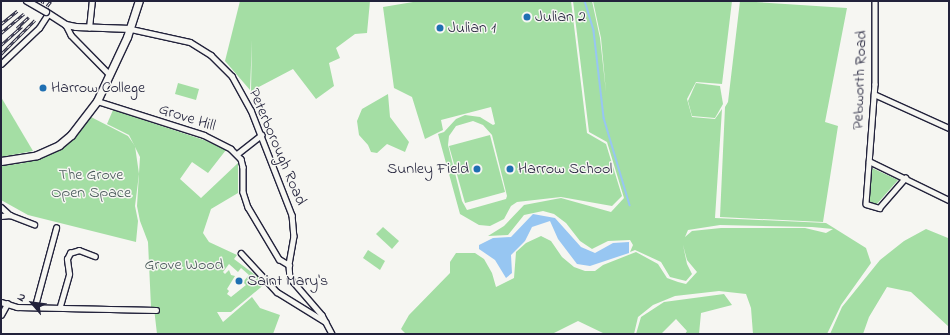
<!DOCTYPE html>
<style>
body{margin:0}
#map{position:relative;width:950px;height:335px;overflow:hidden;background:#f6f6f2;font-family:"Indie Flower",sans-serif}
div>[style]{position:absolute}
.green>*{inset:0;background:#a4dea4}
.water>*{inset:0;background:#97c6f2}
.stream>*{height:1.5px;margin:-0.75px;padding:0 0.75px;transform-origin:0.75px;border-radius:0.75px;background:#97c6f2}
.roads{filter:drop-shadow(1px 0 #22223b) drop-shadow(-1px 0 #22223b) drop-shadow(0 1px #22223b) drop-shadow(0 -1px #22223b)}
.minor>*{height:4.5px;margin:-2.25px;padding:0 2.25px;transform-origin:2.25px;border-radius:2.25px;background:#f6f6f2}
.secondary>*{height:6px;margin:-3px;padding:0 3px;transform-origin:3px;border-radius:3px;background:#f6f6f2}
.primary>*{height:7px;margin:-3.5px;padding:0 3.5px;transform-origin:3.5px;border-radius:3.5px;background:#f6f6f2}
.rail>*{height:3px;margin-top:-1.5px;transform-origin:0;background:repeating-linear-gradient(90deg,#f6f6f2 0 4.5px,#22223b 0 9px);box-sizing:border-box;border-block:1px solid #22223b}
.bridges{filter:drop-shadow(1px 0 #22223b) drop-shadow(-1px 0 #22223b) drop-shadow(0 1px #22223b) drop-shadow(0 -1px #22223b)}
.secondary-bridge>*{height:6px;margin:-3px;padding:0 3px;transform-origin:3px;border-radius:3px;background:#f6f6f2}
.dots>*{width:11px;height:11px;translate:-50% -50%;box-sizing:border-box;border:2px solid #f6f6f2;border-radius:50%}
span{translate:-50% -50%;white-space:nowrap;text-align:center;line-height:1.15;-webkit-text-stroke:3px #f6f6f2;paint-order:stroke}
.poi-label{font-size:16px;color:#22223b}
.left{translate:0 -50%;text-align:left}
.right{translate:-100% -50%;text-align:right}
.street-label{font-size:16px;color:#22223b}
.park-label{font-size:16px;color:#495a5a}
.frame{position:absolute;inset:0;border:2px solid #22223b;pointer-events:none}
.north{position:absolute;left:12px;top:283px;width:40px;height:40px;-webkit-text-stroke:3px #f6f6f2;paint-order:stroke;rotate:298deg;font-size:11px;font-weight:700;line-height:16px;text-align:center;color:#22223b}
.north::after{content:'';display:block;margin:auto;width:14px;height:18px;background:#22223b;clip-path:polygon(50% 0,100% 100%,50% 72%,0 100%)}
</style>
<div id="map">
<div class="green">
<div style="clip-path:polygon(240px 1px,370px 1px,367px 33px,355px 34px,336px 48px,340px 58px,329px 63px,334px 86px,316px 99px,293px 69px,251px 91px,252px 40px,250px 90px,225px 61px)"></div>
<div style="clip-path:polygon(evenodd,419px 1px,571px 1px,587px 133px,606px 144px,622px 196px,612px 206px,561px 197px,517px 202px,511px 206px,504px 219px,490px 226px,479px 225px,460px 214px,438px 134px,444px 132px,456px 119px,465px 115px,480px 117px,493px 125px,495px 124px,491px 107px,441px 120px,443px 130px,425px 139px,412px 97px,394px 88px,383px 7px,419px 1px,473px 121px,483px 125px,492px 135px,507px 196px,506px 199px,467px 210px,462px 201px,448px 145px,449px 136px,456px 126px,473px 121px)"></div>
<div style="clip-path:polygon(evenodd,573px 1px,592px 1px,600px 38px,606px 92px,601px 38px,593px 1px,732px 1px,722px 84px,696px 82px,687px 99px,692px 117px,715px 119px,722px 109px,715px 218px,826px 223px,866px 248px,871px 263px,841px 305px,827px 334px,753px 334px,751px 308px,746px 294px,719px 291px,675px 296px,653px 305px,638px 317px,634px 334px,605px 334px,578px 321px,552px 334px,406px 334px,401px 329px,409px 315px,450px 273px,450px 262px,456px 253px,475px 253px,484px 259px,492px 273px,496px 287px,514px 278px,516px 252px,526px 243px,541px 236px,551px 241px,562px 257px,574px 267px,585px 271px,595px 271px,603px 265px,636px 252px,658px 264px,667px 278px,678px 282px,686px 284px,697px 272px,687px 260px,683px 245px,687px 264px,692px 274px,686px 281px,670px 277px,661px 262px,635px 250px,630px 252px,633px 245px,630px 240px,608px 241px,592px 249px,580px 241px,566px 223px,554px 214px,543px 211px,524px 215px,508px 235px,488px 236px,504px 226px,524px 205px,561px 198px,611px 212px,624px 198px,607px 142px,589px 132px,573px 1px,720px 225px,812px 227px,833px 229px,826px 233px,805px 228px,721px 228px,692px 231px,685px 237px,688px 230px,720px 225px)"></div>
<div style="clip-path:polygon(740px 1px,847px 8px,825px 122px,838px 126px,823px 222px,720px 217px,725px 107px,728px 102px)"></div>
<div style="clip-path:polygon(178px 83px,199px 89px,196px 100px,175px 94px)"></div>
<div style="clip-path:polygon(696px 83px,720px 86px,723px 104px,715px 118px,692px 116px,688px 101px)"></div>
<div style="clip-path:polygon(388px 94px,390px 117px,409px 142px,405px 152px,387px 144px,377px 153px,371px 152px,368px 145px,359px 135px,357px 121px,362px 109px)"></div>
<div style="clip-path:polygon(1px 97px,33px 151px,1px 157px)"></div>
<div style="clip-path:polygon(evenodd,113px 110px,204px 140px,226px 150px,208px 173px,192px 162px,180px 179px,201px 198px,238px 163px,238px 193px,211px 209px,203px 233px,209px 242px,237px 255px,234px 259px,266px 283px,231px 312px,217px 312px,223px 322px,252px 297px,260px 308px,280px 315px,273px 334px,157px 334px,154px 308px,151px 307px,148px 242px,140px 221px,137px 206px,140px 157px,129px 135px,107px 124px,113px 110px,229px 264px,238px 272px,241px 268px,249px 275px,243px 282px,246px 285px,231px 297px,227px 294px,229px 291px,227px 289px,235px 276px,231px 275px,229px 270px,225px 274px,223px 272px,229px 264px)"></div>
<div style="clip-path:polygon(91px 117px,128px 136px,135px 146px,139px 174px,135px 206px,138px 221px,136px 242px,28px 215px,1px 200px,1px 166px,24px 163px,56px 151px,75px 137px)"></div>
<div style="clip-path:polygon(490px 135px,505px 192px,465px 203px,449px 146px)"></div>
<div style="clip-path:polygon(872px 168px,898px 180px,876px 205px,867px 200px)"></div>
<div style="clip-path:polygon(383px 227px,399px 241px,392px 249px,376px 234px)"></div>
<div style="clip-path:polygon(926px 229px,948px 238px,949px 242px,949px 327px,911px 292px,887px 287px,869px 317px,863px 334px,830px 334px,842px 307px,880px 260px,904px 241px)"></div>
<div style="clip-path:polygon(368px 250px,385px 261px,380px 270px,363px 258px)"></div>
<div style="clip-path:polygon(724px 294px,732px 305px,701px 313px,699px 334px,685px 334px,687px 331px,676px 319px,661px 334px,636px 334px,641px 317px,664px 302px)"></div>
</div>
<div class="water">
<div style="clip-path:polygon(533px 214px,555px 218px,581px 247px,595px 253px,613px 243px,629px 242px,629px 253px,590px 266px,577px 264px,558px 239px,550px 221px,532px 227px,525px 241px,511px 255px,512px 273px,506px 278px,495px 260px,479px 249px,479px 245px,493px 238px,511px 237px)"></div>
</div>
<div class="stream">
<div style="left:585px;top:1px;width:31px;rotate:73deg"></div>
<div style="left:594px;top:31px;width:88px;rotate:83.4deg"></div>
<div style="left:604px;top:118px;width:91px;rotate:73.4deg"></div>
</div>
<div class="roads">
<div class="minor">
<div style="left:875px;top:1px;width:83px;rotate:90deg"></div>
<div style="left:875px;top:84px;width:120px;rotate:94.3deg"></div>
<div style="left:866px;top:204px;width:14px;rotate:17deg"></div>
<div style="left:879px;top:208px;width:40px;rotate:-49deg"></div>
<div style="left:66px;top:25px;width:11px;rotate:63deg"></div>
<div style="left:71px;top:35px;width:56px;rotate:45.7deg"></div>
<div style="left:89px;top:28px;width:27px;rotate:-84deg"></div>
<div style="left:131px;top:29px;width:60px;rotate:12.4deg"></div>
<div style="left:190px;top:42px;width:25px;rotate:32deg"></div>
<div style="left:211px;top:55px;width:30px;rotate:45deg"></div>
<div style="left:232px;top:76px;width:39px;rotate:61deg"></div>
<div style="left:251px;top:110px;width:113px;rotate:68.7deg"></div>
<div style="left:292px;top:215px;width:21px;rotate:85deg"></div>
<div style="left:294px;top:236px;width:29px;rotate:100deg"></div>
<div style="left:289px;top:265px;width:13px;rotate:86deg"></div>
<div style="left:290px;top:278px;width:49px;rotate:49.1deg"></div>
<div style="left:322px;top:315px;width:21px;rotate:62deg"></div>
<div style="left:1px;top:64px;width:52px;rotate:-43.5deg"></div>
<div style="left:39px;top:28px;width:17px;rotate:-57deg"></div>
<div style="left:874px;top:94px;width:82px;rotate:24.4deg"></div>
<div style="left:97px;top:101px;width:112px;rotate:17.6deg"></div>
<div style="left:204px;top:135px;width:30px;rotate:27deg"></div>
<div style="left:231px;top:149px;width:14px;rotate:45deg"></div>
<div style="left:241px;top:159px;width:8px;rotate:76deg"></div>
<div style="left:243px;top:167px;width:25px;rotate:90deg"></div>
<div style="left:243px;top:192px;width:16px;rotate:72deg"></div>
<div style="left:248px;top:207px;width:61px;rotate:59.2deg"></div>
<div style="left:279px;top:259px;width:12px;rotate:31deg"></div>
<div style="left:237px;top:154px;width:31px;rotate:-38deg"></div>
<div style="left:869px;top:161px;width:89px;rotate:26deg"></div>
<div style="left:1px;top:207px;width:12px;rotate:42deg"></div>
<div style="left:1px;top:216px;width:9px;rotate:-6deg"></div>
<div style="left:10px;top:215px;width:26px;rotate:21deg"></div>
<div style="left:241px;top:253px;width:53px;rotate:47.3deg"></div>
<div style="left:277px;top:292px;width:57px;rotate:31.5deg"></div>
<div style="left:1px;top:302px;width:17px;rotate:17deg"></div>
<div style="left:17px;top:307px;width:139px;rotate:1.2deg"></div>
<div style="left:35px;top:306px;width:81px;rotate:-74.9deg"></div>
<div style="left:60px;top:306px;width:33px;rotate:-74deg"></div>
<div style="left:69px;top:274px;width:15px;rotate:-98deg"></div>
<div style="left:67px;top:259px;width:7px;rotate:-63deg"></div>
<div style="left:70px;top:253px;width:9px;rotate:-18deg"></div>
<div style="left:79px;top:250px;width:17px;rotate:21deg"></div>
<div style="left:1px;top:315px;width:13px;rotate:-61deg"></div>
</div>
<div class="secondary">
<div style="left:46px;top:12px;width:24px;rotate:33deg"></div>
<div style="left:66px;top:25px;width:10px;rotate:11deg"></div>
<div style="left:76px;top:27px;width:55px;rotate:2.1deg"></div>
</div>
<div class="primary">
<div style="left:1px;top:161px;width:36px;rotate:-9deg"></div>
<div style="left:37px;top:155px;width:24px;rotate:-24deg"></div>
<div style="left:59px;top:145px;width:16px;rotate:-40deg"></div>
<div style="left:71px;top:135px;width:43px;rotate:-52.6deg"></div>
<div style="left:97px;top:101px;width:71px;rotate:-64.9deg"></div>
<div style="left:127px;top:37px;width:38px;rotate:-72deg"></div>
</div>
</div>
<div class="rail">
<div style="left:42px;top:3px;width:2px;rotate:-63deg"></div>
<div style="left:47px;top:6px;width:6px;rotate:-51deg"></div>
<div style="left:1px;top:24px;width:21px;rotate:-39deg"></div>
<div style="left:17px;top:28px;width:16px;rotate:-43deg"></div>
<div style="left:1px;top:33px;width:30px;rotate:-40deg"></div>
<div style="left:1px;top:45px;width:28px;rotate:-42deg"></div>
<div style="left:1px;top:54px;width:48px;rotate:-45deg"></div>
</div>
<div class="bridges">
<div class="secondary-bridge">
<div style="left:27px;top:1px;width:22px;rotate:30deg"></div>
</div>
</div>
<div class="dots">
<div style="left:527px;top:17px;background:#1f6fb2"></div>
<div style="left:440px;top:28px;background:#1f6fb2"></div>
<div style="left:43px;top:88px;background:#1f6fb2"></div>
<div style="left:477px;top:169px;background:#1f6fb2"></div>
<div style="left:510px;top:169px;background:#1f6fb2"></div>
<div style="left:239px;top:281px;background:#1f6fb2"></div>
</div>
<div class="poi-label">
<span class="left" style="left:535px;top:17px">Julian 2</span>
<span class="left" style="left:448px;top:28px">Julian 1</span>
<span class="left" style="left:51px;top:88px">Harrow College</span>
<span class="right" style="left:469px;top:169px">Sunley Field</span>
<span class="left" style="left:518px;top:169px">Harrow School</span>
<span class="left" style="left:247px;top:281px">Saint Mary's</span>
</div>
<div class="street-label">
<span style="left:860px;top:80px;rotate:-88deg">Pebworth Road</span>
<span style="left:187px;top:118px;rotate:18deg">Grove Hill</span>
<span style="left:277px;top:147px;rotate:67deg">Peterborough Road</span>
</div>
<div class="park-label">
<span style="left:91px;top:184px">The Grove<br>Open Space</span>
<span style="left:184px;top:265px">Grove Wood</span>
</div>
<div class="frame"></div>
<div class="north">N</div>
</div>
